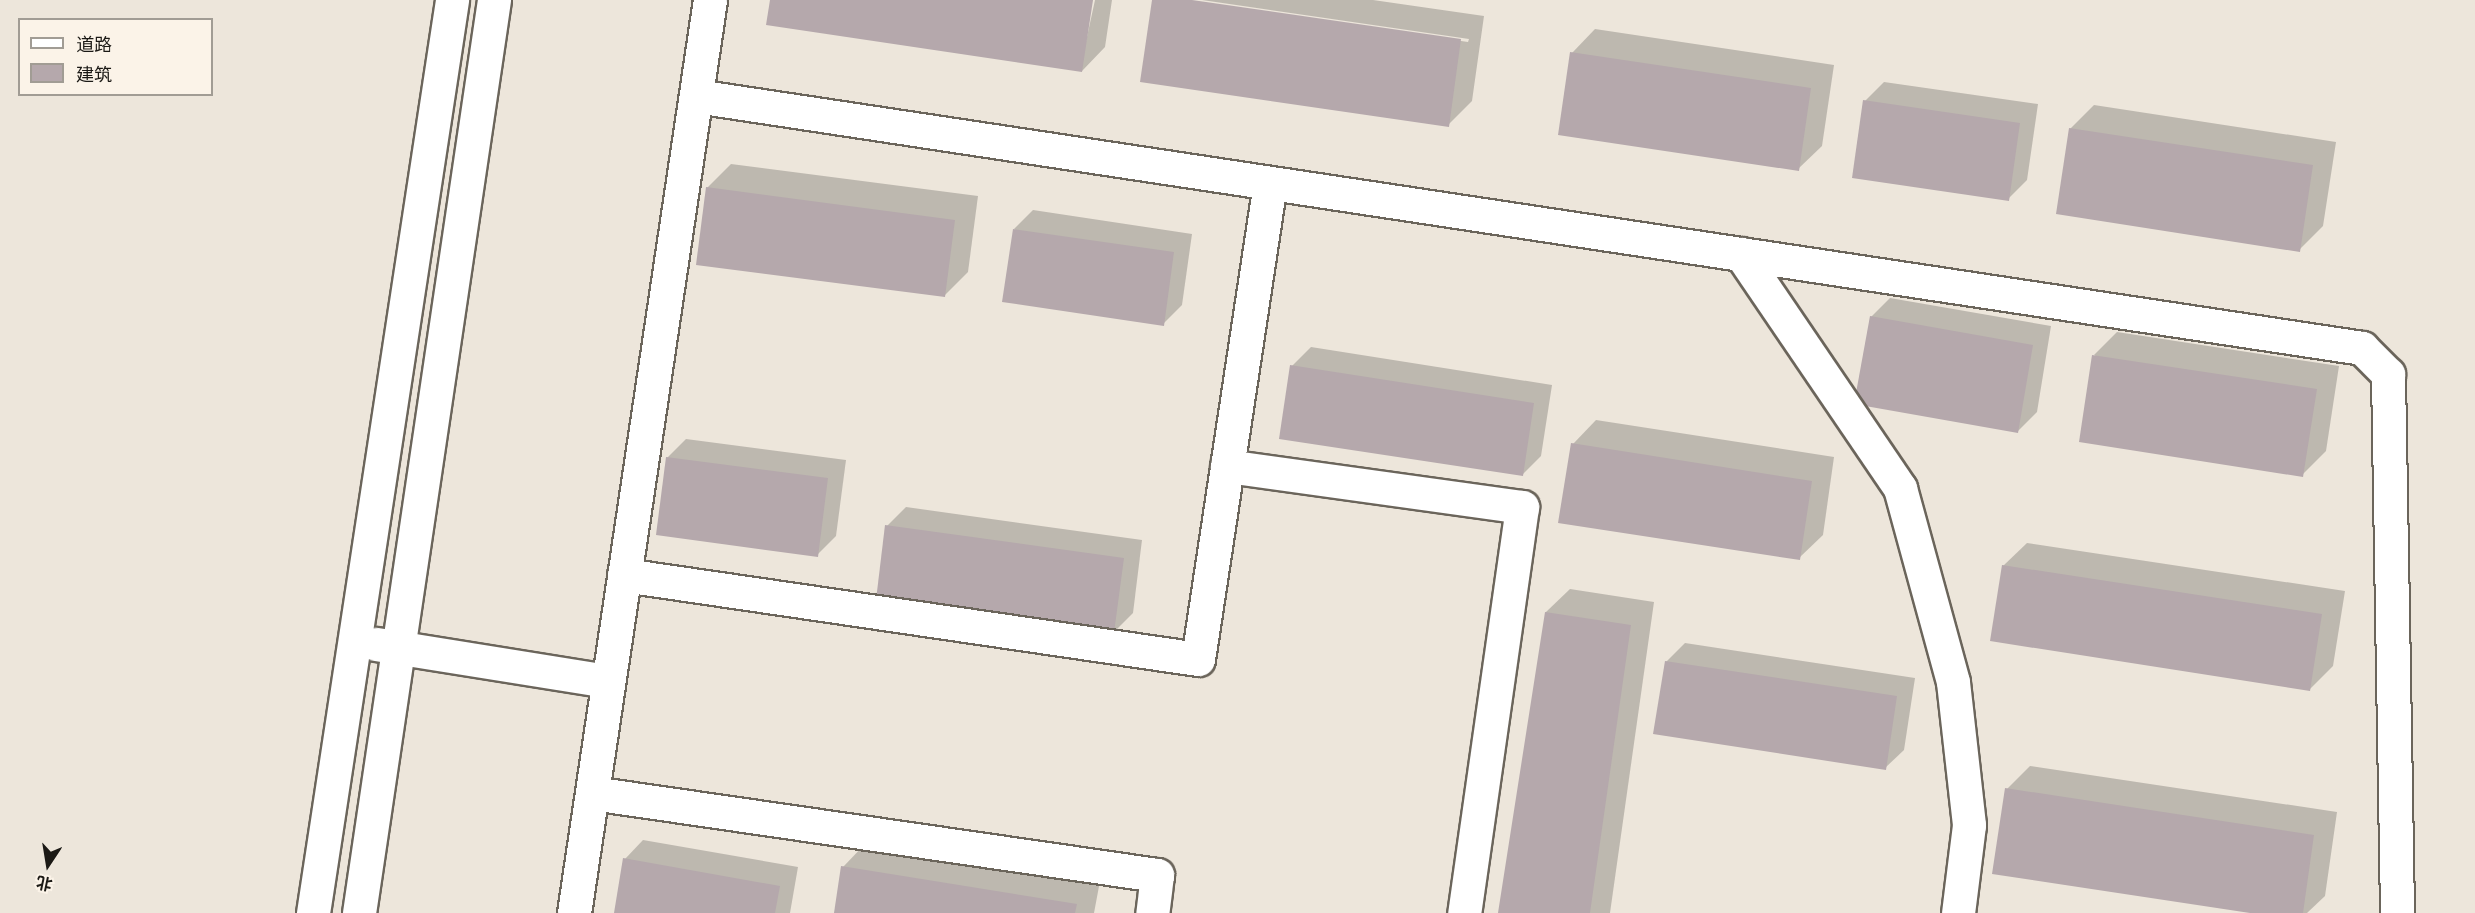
<!DOCTYPE html>
<meta charset="utf-8">
<style>
body{margin:0}
#map{position:relative;width:2475px;height:913px;overflow:hidden;background:#ede6db;font-family:"Public Sans","Noto Sans SC",sans-serif}
div>[style]{position:absolute}
.shadow>*{inset:0;background:#0003}
.building>*{inset:0;background:#b5a8ac}
.roads{filter:drop-shadow(2px 0 #6b655b) drop-shadow(-2px 0 #6b655b) drop-shadow(0 2px #6b655b) drop-shadow(0 -2px #6b655b)}
.minor>*{height:33px;margin:-16.5px;padding:0 16.5px;transform-origin:16.5px;border-radius:16.5px;background:#fff}
span{translate:-50% -50%;white-space:nowrap;text-align:center;line-height:1.15;-webkit-text-stroke:5px #fbf3e8;paint-order:stroke}
.legend{position:absolute;left:18px;top:18px;width:195px;height:78px;box-sizing:border-box;background:#fbf3e8;border:2px solid #a19c94;margin:0;padding:8px 10px;list-style:none;font-size:18px;color:#1b1915}
.legend li{display:flex;align-items:center;gap:12px;height:30px}
.legend b{width:30px;border:2px solid #a19c94}
.north{position:absolute;left:18px;top:835px;width:60px;height:60px;-webkit-text-stroke:4px #fbf3e8;paint-order:stroke;rotate:192deg;font-size:16px;font-weight:700;line-height:24px;text-align:center;color:#1b1915}
.north::after{content:'';display:block;margin:auto;width:21px;height:27px;background:#1b1915;clip-path:polygon(50% 0,100% 100%,50% 72%,0 100%)}
</style>
<div id="map">
<div class="shadow">
<div style="clip-path:polygon(771px 0,1092px 0,1085px 46px,1095px 0,1112px 0,1105px 47px,1082px 71px)"></div>
<div style="clip-path:polygon(1153px 0,1181px 0,1468px 42px,1469px 39px,1202px 0,1373px 0,1484px 16px,1472px 101px,1448px 125px)"></div>
<div style="clip-path:polygon(1595px 29px,1834px 65px,1822px 146px,1798px 169px,1572px 53px)"></div>
<div style="clip-path:polygon(1884px 82px,2038px 104px,2027px 180px,2008px 199px,1865px 101px)"></div>
<div style="clip-path:polygon(2094px 105px,2336px 142px,2323px 226px,2299px 250px,2070px 129px)"></div>
<div style="clip-path:polygon(731px 164px,978px 196px,968px 272px,944px 296px,707px 188px)"></div>
<div style="clip-path:polygon(1033px 210px,1192px 234px,1182px 305px,1163px 324px,1014px 229px)"></div>
<div style="clip-path:polygon(1890px 298px,2051px 326px,2037px 412px,2018px 431px,1871px 317px)"></div>
<div style="clip-path:polygon(2117px 332px,2339px 366px,2326px 451px,2302px 475px,2094px 355px)"></div>
<div style="clip-path:polygon(1311px 347px,1552px 385px,1541px 456px,1522px 475px,1292px 366px)"></div>
<div style="clip-path:polygon(1596px 420px,1834px 457px,1823px 535px,1799px 558px,1573px 444px)"></div>
<div style="clip-path:polygon(686px 439px,846px 460px,836px 536px,817px 555px,667px 458px)"></div>
<div style="clip-path:polygon(906px 507px,1142px 540px,1133px 613px,1114px 632px,887px 526px)"></div>
<div style="clip-path:polygon(2027px 543px,2345px 591px,2333px 666px,2310px 689px,2003px 566px)"></div>
<div style="clip-path:polygon(1570px 589px,1654px 602px,1610px 913px,1499px 913px,1546px 612px)"></div>
<div style="clip-path:polygon(1685px 643px,1915px 678px,1904px 750px,1885px 768px,1666px 662px)"></div>
<div style="clip-path:polygon(2030px 766px,2337px 812px,2325px 896px,2307px 913px,2260px 913px,2007px 789px)"></div>
<div style="clip-path:polygon(643px 840px,798px 867px,790px 913px,615px 913px,625px 859px)"></div>
<div style="clip-path:polygon(866px 843px,1100px 881px,1094px 913px,835px 913px,843px 867px)"></div>
</div>
<div class="building">
<div style="clip-path:polygon(770px 0,1093px 0,1082px 72px,766px 25px)"></div>
<div style="clip-path:polygon(1152px 0,1192px 0,1461px 39px,1449px 127px,1140px 82px)"></div>
<div style="clip-path:polygon(1570px 52px,1811px 88px,1799px 171px,1558px 135px)"></div>
<div style="clip-path:polygon(1863px 100px,2020px 123px,2009px 201px,1852px 178px)"></div>
<div style="clip-path:polygon(2069px 128px,2313px 165px,2300px 252px,2056px 214px)"></div>
<div style="clip-path:polygon(706px 187px,955px 220px,945px 297px,696px 265px)"></div>
<div style="clip-path:polygon(1013px 229px,1174px 252px,1164px 326px,1002px 302px)"></div>
<div style="clip-path:polygon(1870px 316px,2033px 345px,2018px 433px,1854px 404px)"></div>
<div style="clip-path:polygon(2092px 355px,2317px 389px,2303px 477px,2079px 442px)"></div>
<div style="clip-path:polygon(1290px 365px,1534px 403px,1523px 476px,1279px 439px)"></div>
<div style="clip-path:polygon(1571px 443px,1812px 481px,1800px 560px,1558px 523px)"></div>
<div style="clip-path:polygon(666px 457px,828px 478px,818px 557px,656px 535px)"></div>
<div style="clip-path:polygon(885px 525px,1124px 558px,1114px 633px,876px 600px)"></div>
<div style="clip-path:polygon(2002px 565px,2322px 614px,2310px 691px,1990px 641px)"></div>
<div style="clip-path:polygon(1545px 612px,1631px 625px,1590px 913px,1498px 913px)"></div>
<div style="clip-path:polygon(1665px 661px,1897px 696px,1886px 770px,1653px 734px)"></div>
<div style="clip-path:polygon(2005px 788px,2314px 835px,2303px 913px,2250px 913px,1992px 874px)"></div>
<div style="clip-path:polygon(623px 858px,780px 886px,775px 913px,614px 913px)"></div>
<div style="clip-path:polygon(841px 866px,1077px 904px,1075px 913px,834px 913px)"></div>
</div>
<div class="roads">
<div class="minor">
<div style="left:696px;top:96px;width:1685px;rotate:8.6deg"></div>
<div style="left:2362px;top:348px;width:37px;rotate:45deg"></div>
<div style="left:2388px;top:374px;width:539px;rotate:89.04deg"></div>
<div style="left:1741px;top:254px;width:283px;rotate:55.8deg"></div>
<div style="left:1900px;top:488px;width:201px;rotate:74.7deg"></div>
<div style="left:1953px;top:682px;width:144px;rotate:83.6deg"></div>
<div style="left:1969px;top:825px;width:89px;rotate:97.1deg"></div>
<div style="left:1227px;top:466px;width:298px;rotate:7.9deg"></div>
<div style="left:1522px;top:507px;width:410px;rotate:98.1deg"></div>
<div style="left:624px;top:575px;width:580px;rotate:8.33deg"></div>
<div style="left:1198px;top:659px;width:481px;rotate:-81.4deg"></div>
<div style="left:376px;top:644px;width:235px;rotate:9.1deg"></div>
<div style="left:592px;top:793px;width:571px;rotate:8.26deg"></div>
<div style="left:1157px;top:875px;width:38px;rotate:97deg"></div>
<div style="left:313px;top:913px;width:924px;rotate:-81.34deg"></div>
<div style="left:359px;top:913px;width:923px;rotate:-81.59deg"></div>
<div style="left:574px;top:913px;width:923px;rotate:-81.53deg"></div>
</div>
</div>
<ul class="legend">
<li><b style="height:8px;background:#fff"></b>道路</li>
<li><b style="height:16px;background:#b5a8ac"></b>建筑</li>
</ul>
<div class="north">北</div>
</div>
